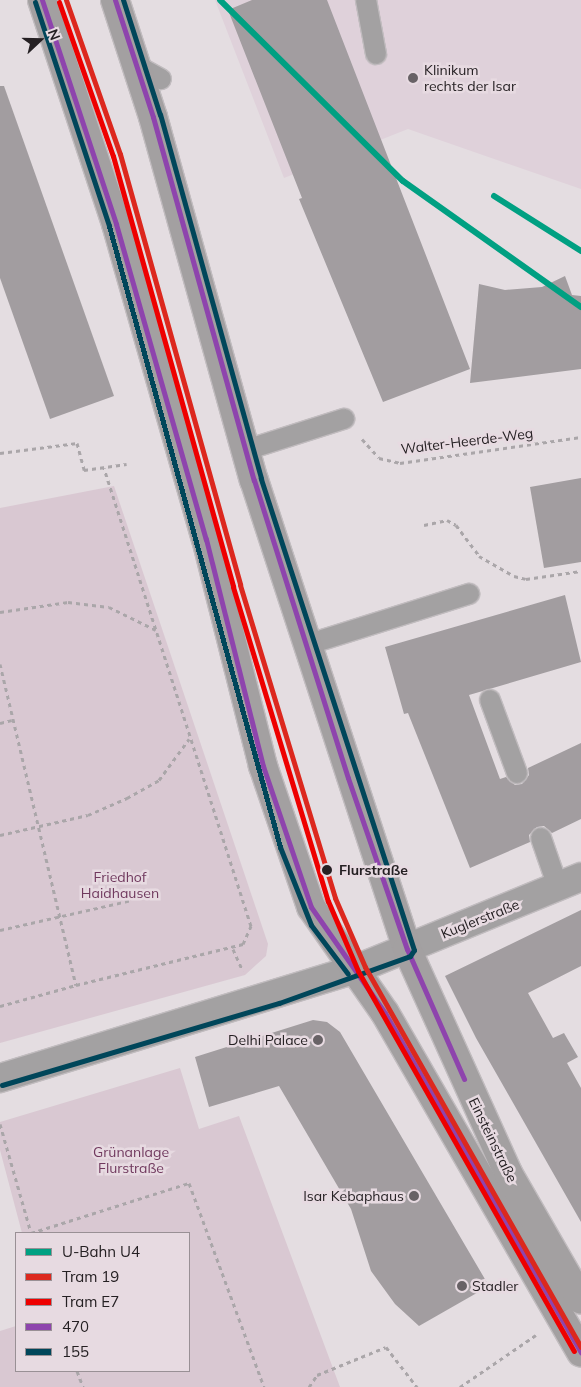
<!DOCTYPE html>
<meta charset="utf-8">
<style>
body{margin:0}
#map{position:relative;width:581px;height:1387px;overflow:hidden;background:#e4dde1;font-family:Mulish,sans-serif}
div>[style]{position:absolute}
.built>*{inset:0;background:#dfd1da}
.green>*{inset:0;background:#d9c8d2}
.building>*{inset:0;background:#a29da0}
.path>*{height:3px;margin-top:-1.5px;transform-origin:0;background:repeating-linear-gradient(90deg,#aaa6a9 0 4px,transparent 0 8px)}
.roads{filter:drop-shadow(1px 0 #c1bcbf) drop-shadow(-1px 0 #c1bcbf) drop-shadow(0 1px #c1bcbf) drop-shadow(0 -1px #c1bcbf)}
.service>*{height:20px;margin:-10px;padding:0 10px;transform-origin:10px;border-radius:10px;background:#a3a1a2}
.minor>*{height:28px;margin:-14px;padding:0 14px;transform-origin:14px;border-radius:14px;background:#a3a1a2}
.secondary>*{height:28px;margin:-14px;padding:0 14px;transform-origin:14px;border-radius:14px;background:#a3a0a1}
.bus-1>*{height:5px;margin:-2.5px;padding:0 2.5px;transform-origin:2.5px;border-radius:2.5px;background:#8e44ad}
.bus-2>*{height:5px;margin:-2.5px;padding:0 2.5px;transform-origin:2.5px;border-radius:2.5px;background:#00465a}
.tram-1>*{height:5px;margin:-2.5px;padding:0 2.5px;transform-origin:2.5px;border-radius:2.5px;background:#dc281e}
.tram-2>*{height:5px;margin:-2.5px;padding:0 2.5px;transform-origin:2.5px;border-radius:2.5px;background:#e00}
.metro-1>*{height:6px;margin:-3px;padding:0 3px;transform-origin:3px;border-radius:3px;background:#00a082}
.dots>*{width:14px;height:14px;translate:-50% -50%;box-sizing:border-box;border:2px solid #e7dae1;border-radius:50%}
span{translate:-50% -50%;white-space:nowrap;text-align:center;line-height:1.15;-webkit-text-stroke:5px #e7dae1;paint-order:stroke}
.poi-label{font-size:14px;color:#252023}
.left{translate:0 -50%;text-align:left}
.right{translate:-100% -50%;text-align:right}
.street-label{font-size:14px;color:#252023}
.stop-label{font-size:14px;color:#252023;font-weight:700}
.park-label{font-size:14px;color:#70395e}
.legend{position:absolute;left:15px;top:1232px;width:175px;height:140px;box-sizing:border-box;background:#e7dae1;border:1px solid #999095;margin:0;padding:6px 9px;list-style:none;font-size:15px;color:#252023}
.legend li{display:flex;align-items:center;gap:10px;height:25px}
.legend b{width:25px;border:1px solid #999095}
.north{position:absolute;left:15px;top:15px;width:50px;height:50px;-webkit-text-stroke:4px #e7dae1;paint-order:stroke;rotate:69deg;font-size:14px;font-weight:700;line-height:20px;text-align:center;color:#252023}
.north::after{content:'';display:block;margin:auto;width:18px;height:22px;background:#252023;clip-path:polygon(50% 0,100% 100%,50% 72%,0 100%)}
</style>
<div id="map">
<div class="built">
<div style="clip-path:polygon(215px 0,581px 0,581px 189px,408px 129px,284px 178px)"></div>
</div>
<div class="green">
<div style="clip-path:polygon(114px 486px,268px 944px,266px 956px,245px 975px,0 1043px,0 508px)"></div>
<div style="clip-path:polygon(180px 1068px,199px 1129px,239px 1116px,340px 1387px,0 1387px,0 1331px,16px 1326px,16px 1371px,189px 1371px,189px 1233px,22px 1233px,0 1150px,0 1122px)"></div>
</div>
<div class="building">
<div style="clip-path:polygon(252px 0,327px 0,470px 369px,383px 402px,299px 199px,302px 198px,228px 10px)"></div>
<div style="clip-path:polygon(0 86px,4px 86px,114px 396px,50px 419px,0 278px)"></div>
<div style="clip-path:polygon(565px 276px,572px 295px,581px 296px,581px 369px,470px 383px,479px 284px,505px 290px,542px 287px)"></div>
<div style="clip-path:polygon(581px 478px,581px 562px,544px 568px,530px 487px)"></div>
<div style="clip-path:polygon(565px 595px,581px 662px,469px 695px,500px 779px,506px 777px,515px 785px,522px 784px,529px 775px,528px 768px,581px 743px,581px 819px,552px 833px,544px 826px,537px 827px,529px 835px,530px 842px,470px 868px,408px 713px,404px 714px,385px 647px)"></div>
<div style="clip-path:polygon(581px 910px,581px 966px,528px 993px,553px 1038px,564px 1033px,578px 1057px,567px 1063px,581px 1088px,581px 1222px,476px 1038px,445px 976px)"></div>
<div style="clip-path:polygon(313px 1020px,327px 1022px,340px 1032px,489px 1286px,419px 1326px,395px 1304px,371px 1271px,351px 1209px,279px 1086px,209px 1107px,195px 1057px)"></div>
</div>
<div class="path">
<div style="left:362px;top:439px;width:25px;rotate:48deg"></div>
<div style="left:379px;top:458px;width:22px;rotate:13deg"></div>
<div style="left:400px;top:463px;width:183px;rotate:-8.2deg"></div>
<div style="left:0;top:453px;width:78px;rotate:-7.4deg"></div>
<div style="left:77px;top:443px;width:28px;rotate:75deg"></div>
<div style="left:84px;top:470px;width:43px;rotate:-7.9deg"></div>
<div style="left:424px;top:525px;width:24px;rotate:-12deg"></div>
<div style="left:447px;top:520px;width:10px;rotate:29deg"></div>
<div style="left:456px;top:525px;width:39px;rotate:53deg"></div>
<div style="left:479px;top:556px;width:40px;rotate:29.7deg"></div>
<div style="left:514px;top:576px;width:12px;rotate:14deg"></div>
<div style="left:526px;top:579px;width:56px;rotate:-8.3deg"></div>
<div style="left:0;top:612px;width:69px;rotate:-8.4deg"></div>
<div style="left:68px;top:602px;width:41px;rotate:7deg"></div>
<div style="left:109px;top:607px;width:52px;rotate:26.1deg"></div>
<div style="left:0;top:664px;width:330px;rotate:76.7deg"></div>
<div style="left:76px;top:985px;width:172px;rotate:-13.8deg"></div>
<div style="left:243px;top:944px;width:20px;rotate:-66deg"></div>
<div style="left:251px;top:926px;width:481px;rotate:-107.8deg"></div>
<div style="left:0;top:723px;width:12px;rotate:-14deg"></div>
<div style="left:0;top:835px;width:90px;rotate:-12.8deg"></div>
<div style="left:88px;top:815px;width:43px;rotate:-23.6deg"></div>
<div style="left:127px;top:798px;width:37px;rotate:-29deg"></div>
<div style="left:159px;top:780px;width:51px;rotate:-53.8deg"></div>
<div style="left:0;top:930px;width:135px;rotate:-12.8deg"></div>
<div style="left:233px;top:949px;width:24px;rotate:66deg"></div>
<div style="left:0;top:1006px;width:79px;rotate:-15.4deg"></div>
<div style="left:0;top:1124px;width:113px;rotate:74.1deg"></div>
<div style="left:31px;top:1233px;width:166px;rotate:-17.6deg"></div>
<div style="left:189px;top:1183px;width:217px;rotate:69.8deg"></div>
<div style="left:77px;top:1371px;width:17px;rotate:69deg"></div>
<div style="left:309px;top:1387px;width:14px;rotate:-56deg"></div>
<div style="left:317px;top:1375px;width:74px;rotate:-22.1deg"></div>
<div style="left:386px;top:1347px;width:51px;rotate:52.2deg"></div>
<div style="left:460px;top:1387px;width:92px;rotate:-34.4deg"></div>
</div>
<div class="roads">
<div class="service">
<div style="left:366px;top:0;width:55px;rotate:79.5deg"></div>
<div style="left:139px;top:67px;width:25px;rotate:29deg"></div>
<div style="left:246px;top:450px;width:103px;rotate:-17.6deg"></div>
<div style="left:306px;top:645px;width:171px;rotate:-17.4deg"></div>
<div style="left:490px;top:700px;width:78px;rotate:69.7deg"></div>
<div style="left:541px;top:838px;width:52px;rotate:70.9deg"></div>
</div>
<div class="minor">
<div style="left:0;top:1078px;width:370px;rotate:-17deg"></div>
<div style="left:354px;top:970px;width:245px;rotate:-22.3deg"></div>
</div>
<div class="secondary">
<div style="left:42px;top:0;width:236px;rotate:71.7deg"></div>
<div style="left:116px;top:224px;width:328px;rotate:74.1deg"></div>
<div style="left:206px;top:539px;width:234px;rotate:75.9deg"></div>
<div style="left:263px;top:766px;width:149px;rotate:71.2deg"></div>
<div style="left:311px;top:907px;width:129px;rotate:55.1deg"></div>
<div style="left:385px;top:1013px;width:392px;rotate:60deg"></div>
<div style="left:115px;top:0;width:123px;rotate:72deg"></div>
<div style="left:153px;top:117px;width:377px;rotate:74.5deg"></div>
<div style="left:254px;top:480px;width:493px;rotate:71.9deg"></div>
<div style="left:407px;top:949px;width:246px;rotate:65.7deg"></div>
<div style="left:508px;top:1173px;width:146px;rotate:60.1deg"></div>
</div>
</div>
<div class="bus-1">
<div style="left:42px;top:0;width:236px;rotate:71.7deg"></div>
<div style="left:116px;top:224px;width:328px;rotate:74.1deg"></div>
<div style="left:206px;top:539px;width:234px;rotate:75.9deg"></div>
<div style="left:263px;top:766px;width:149px;rotate:71.2deg"></div>
<div style="left:311px;top:907px;width:129px;rotate:55.1deg"></div>
<div style="left:385px;top:1013px;width:392px;rotate:60deg"></div>
<div style="left:115px;top:0;width:123px;rotate:72deg"></div>
<div style="left:153px;top:117px;width:377px;rotate:74.5deg"></div>
<div style="left:254px;top:480px;width:312px;rotate:72.5deg"></div>
<div style="left:348px;top:778px;width:181px;rotate:71deg"></div>
<div style="left:407px;top:949px;width:142px;rotate:66.3deg"></div>
</div>
<div class="bus-2">
<div style="left:35px;top:2px;width:236px;rotate:71.7deg"></div>
<div style="left:109px;top:226px;width:644px;rotate:74.6deg"></div>
<div style="left:280px;top:847px;width:84px;rotate:68.3deg"></div>
<div style="left:311px;top:925px;width:61px;rotate:52.9deg"></div>
<div style="left:2px;top:1085px;width:289px;rotate:-16.5deg"></div>
<div style="left:279px;top:1003px;width:139px;rotate:-19.7deg"></div>
<div style="left:410px;top:956px;width:7px;rotate:-56deg"></div>
<div style="left:414px;top:950px;width:496px;rotate:-108deg"></div>
<div style="left:261px;top:478px;width:377px;rotate:-105.5deg"></div>
<div style="left:160px;top:115px;width:121px;rotate:-107.8deg"></div>
</div>
<div class="tram-1">
<div style="left:66px;top:0;width:163px;rotate:70.7deg"></div>
<div style="left:120px;top:154px;width:447px;rotate:74.4deg"></div>
<div style="left:240px;top:585px;width:327px;rotate:73.1deg"></div>
<div style="left:335px;top:898px;width:75px;rotate:66.5deg"></div>
<div style="left:365px;top:967px;width:437px;rotate:60.4deg"></div>
</div>
<div class="tram-2">
<div style="left:59px;top:2px;width:163px;rotate:70.7deg"></div>
<div style="left:113px;top:156px;width:447px;rotate:74.4deg"></div>
<div style="left:233px;top:587px;width:328px;rotate:73.2deg"></div>
<div style="left:328px;top:901px;width:76px;rotate:66.8deg"></div>
<div style="left:358px;top:971px;width:437px;rotate:60.4deg"></div>
</div>
<div class="metro-1">
<div style="left:220px;top:0;width:257px;rotate:44.7deg"></div>
<div style="left:403px;top:181px;width:218px;rotate:35.3deg"></div>
<div style="left:494px;top:196px;width:103px;rotate:32.3deg"></div>
</div>
<div class="dots">
<div style="left:413px;top:78px;background:#686266"></div>
<div style="left:327px;top:870px;background:#252023"></div>
<div style="left:318px;top:1040px;background:#686266"></div>
<div style="left:414px;top:1196px;background:#686266"></div>
<div style="left:462px;top:1286px;background:#686266"></div>
</div>
<div class="poi-label">
<span class="left" style="left:424px;top:78px">Klinikum<br>rechts der Isar</span>
<span class="right" style="left:308px;top:1040px">Delhi Palace</span>
<span class="right" style="left:404px;top:1196px">Isar Kebaphaus</span>
<span class="left" style="left:472px;top:1286px">Stadler</span>
</div>
<div class="street-label">
<span style="left:467px;top:441px;rotate:-7deg">Walter-Heerde-Weg</span>
<span style="left:480px;top:919px;rotate:-22deg">Kuglerstraße</span>
<span style="left:493px;top:1140px;rotate:64deg">Einsteinstraße</span>
</div>
<div class="stop-label">
<span class="left" style="left:339px;top:870px">Flurstraße</span>
</div>
<div class="park-label">
<span style="left:120px;top:885px">Friedhof<br>Haidhausen</span>
<span style="left:131px;top:1160px">Grünanlage<br>Flurstraße</span>
</div>
<ul class="legend">
<li><b style="height:6px;background:#00a082"></b>U-Bahn U4</li>
<li><b style="height:6px;background:#dc281e"></b>Tram 19</li>
<li><b style="height:6px;background:#e00"></b>Tram E7</li>
<li><b style="height:6px;background:#8e44ad"></b>470</li>
<li><b style="height:6px;background:#00465a"></b>155</li>
</ul>
<div class="north">N</div>
</div>
